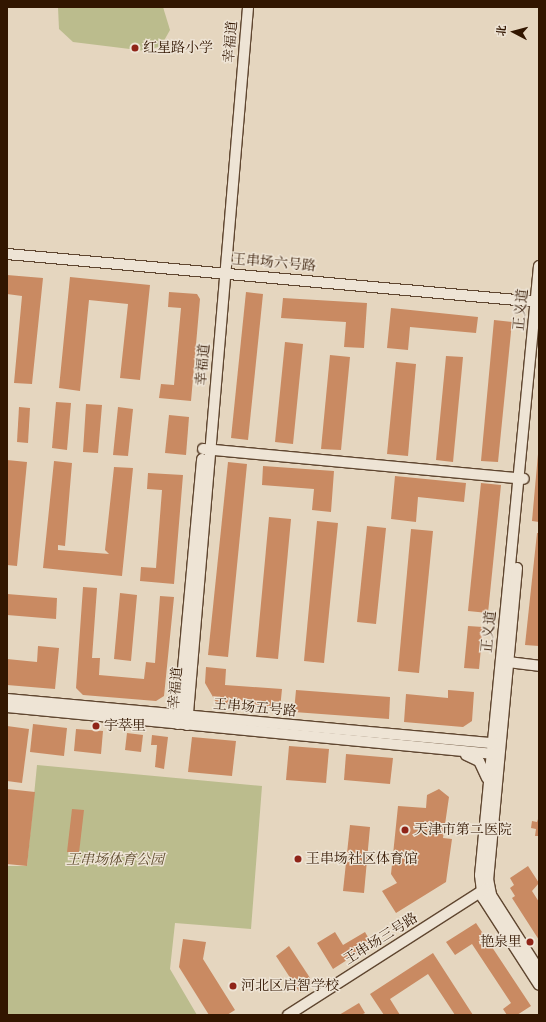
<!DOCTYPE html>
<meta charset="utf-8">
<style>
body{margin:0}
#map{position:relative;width:546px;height:1022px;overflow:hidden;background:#e5d6bf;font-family:Alegreya,"Noto Serif SC",serif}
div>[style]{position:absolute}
.green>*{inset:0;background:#bbbc8d}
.building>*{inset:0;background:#c98a62}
.roads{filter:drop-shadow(1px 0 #5f4630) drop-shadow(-1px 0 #5f4630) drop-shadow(0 1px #5f4630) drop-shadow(0 -1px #5f4630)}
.minor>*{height:10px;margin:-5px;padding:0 5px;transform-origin:5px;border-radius:5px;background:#eee4d5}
.dots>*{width:11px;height:11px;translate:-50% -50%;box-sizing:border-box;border:2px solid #eee4d5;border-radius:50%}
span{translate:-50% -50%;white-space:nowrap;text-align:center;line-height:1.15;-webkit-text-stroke:3px #eee4d5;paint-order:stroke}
.street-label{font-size:14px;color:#321600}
.poi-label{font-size:14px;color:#321600}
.left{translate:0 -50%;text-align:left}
.right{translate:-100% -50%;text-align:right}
.park-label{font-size:14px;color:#5b482a;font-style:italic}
.frame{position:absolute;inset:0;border:8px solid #321600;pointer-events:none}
.north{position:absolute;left:494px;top:12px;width:40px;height:40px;-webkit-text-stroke:3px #eee4d5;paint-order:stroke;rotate:276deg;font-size:11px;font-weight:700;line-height:16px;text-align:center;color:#321600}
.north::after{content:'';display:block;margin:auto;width:14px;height:18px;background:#321600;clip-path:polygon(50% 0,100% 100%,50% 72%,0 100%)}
</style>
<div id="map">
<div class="green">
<div style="clip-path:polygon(58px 7px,163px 7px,170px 30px,161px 46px,146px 51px,73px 42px,59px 29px)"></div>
<div style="clip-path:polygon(37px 765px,262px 786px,251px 929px,175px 923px,170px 969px,197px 1015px,7px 1015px,7px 866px,27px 866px)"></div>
</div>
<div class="building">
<div style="clip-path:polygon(7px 275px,43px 278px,32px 384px,14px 383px,22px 296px,7px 294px)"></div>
<div style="clip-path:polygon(70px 277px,150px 285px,140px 380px,120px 378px,128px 304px,89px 300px,80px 391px,59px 388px)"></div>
<div style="clip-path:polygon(169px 292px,197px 294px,200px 299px,191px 401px,159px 398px,161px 384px,174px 385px,181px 308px,168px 307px)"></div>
<div style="clip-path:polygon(246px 292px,263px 294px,248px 440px,231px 438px)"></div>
<div style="clip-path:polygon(283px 298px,367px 303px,364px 348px,344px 347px,346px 322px,281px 318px)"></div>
<div style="clip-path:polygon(391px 308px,478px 317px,476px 333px,410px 327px,408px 350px,387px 348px)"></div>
<div style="clip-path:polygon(494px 320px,512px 322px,498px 462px,481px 461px)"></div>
<div style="clip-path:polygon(285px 342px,303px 344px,293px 444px,275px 442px)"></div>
<div style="clip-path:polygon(330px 355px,350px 357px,341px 450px,321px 449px)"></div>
<div style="clip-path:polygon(446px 356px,463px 357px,453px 462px,436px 460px)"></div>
<div style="clip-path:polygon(396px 362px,416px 364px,408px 456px,387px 454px)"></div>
<div style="clip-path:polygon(56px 402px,71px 403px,67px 450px,52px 448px)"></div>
<div style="clip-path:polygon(86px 404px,102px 405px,98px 453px,83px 452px)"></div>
<div style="clip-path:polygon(19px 407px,30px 408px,28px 443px,17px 442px)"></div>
<div style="clip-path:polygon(118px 407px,133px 409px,128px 456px,113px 455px)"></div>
<div style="clip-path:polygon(169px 415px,189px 417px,186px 455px,165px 453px)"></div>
<div style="clip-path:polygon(538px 454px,539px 454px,539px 522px,532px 521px)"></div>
<div style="clip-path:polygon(7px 460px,27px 462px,17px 566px,7px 565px)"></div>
<div style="clip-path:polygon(54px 461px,72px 463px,65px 546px,58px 545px,58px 550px,109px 554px,105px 550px,114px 467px,133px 468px,122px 576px,43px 568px)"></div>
<div style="clip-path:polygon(228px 462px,247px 464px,228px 657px,208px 655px)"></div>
<div style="clip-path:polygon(263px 466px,334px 471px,331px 512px,312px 510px,314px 489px,262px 485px)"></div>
<div style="clip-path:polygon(148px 473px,183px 475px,174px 584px,140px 581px,141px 567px,156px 568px,162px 490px,147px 489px)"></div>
<div style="clip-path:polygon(395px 476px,466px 483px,464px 502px,418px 497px,416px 522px,391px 519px)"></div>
<div style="clip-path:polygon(481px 483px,501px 485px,488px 613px,468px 611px)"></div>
<div style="clip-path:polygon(269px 517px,291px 519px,278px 659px,256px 657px)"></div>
<div style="clip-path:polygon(317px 521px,338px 523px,324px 663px,304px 661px)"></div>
<div style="clip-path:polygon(367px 526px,386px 528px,376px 624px,357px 622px)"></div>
<div style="clip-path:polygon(411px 529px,433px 531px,419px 673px,398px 671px)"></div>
<div style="clip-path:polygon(537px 533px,539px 533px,539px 646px,525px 645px)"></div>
<div style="clip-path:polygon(83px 587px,97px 588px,92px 658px,100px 658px,99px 675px,144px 679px,146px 662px,155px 663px,160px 596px,174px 597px,164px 696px,156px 701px,83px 695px,76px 688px)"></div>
<div style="clip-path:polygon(120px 593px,137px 595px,131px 661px,114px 659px)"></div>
<div style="clip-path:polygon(7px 594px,57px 598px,56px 619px,7px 615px)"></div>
<div style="clip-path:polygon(468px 626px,483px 627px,479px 669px,464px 668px)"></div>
<div style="clip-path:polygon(38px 646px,59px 648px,55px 689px,7px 685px,7px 659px,37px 662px)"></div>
<div style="clip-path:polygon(206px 667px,226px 669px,225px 685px,282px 689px,280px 709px,217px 704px,205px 683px)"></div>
<div style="clip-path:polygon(296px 690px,390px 697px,389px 719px,294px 712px)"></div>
<div style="clip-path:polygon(448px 690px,474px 692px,472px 721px,463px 727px,404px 722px,406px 694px,448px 698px)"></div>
<div style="clip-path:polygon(33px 724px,67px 728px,64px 756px,30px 752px)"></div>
<div style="clip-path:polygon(7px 726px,29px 729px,22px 783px,7px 781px)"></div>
<div style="clip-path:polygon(76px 729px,103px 731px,101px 754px,74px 751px)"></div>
<div style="clip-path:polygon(127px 733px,143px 735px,141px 752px,125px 750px)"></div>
<div style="clip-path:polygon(152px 735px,168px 737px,164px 769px,155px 767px,157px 745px,151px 745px)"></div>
<div style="clip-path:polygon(192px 737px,236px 741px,232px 776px,188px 772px)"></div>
<div style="clip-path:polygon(289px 746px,329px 749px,326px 783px,286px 780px)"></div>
<div style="clip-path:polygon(346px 754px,393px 758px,390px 784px,344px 780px)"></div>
<div style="clip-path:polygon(7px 789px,35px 792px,27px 866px,7px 864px)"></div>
<div style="clip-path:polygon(439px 789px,449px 797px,443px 838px,452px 839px,446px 882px,396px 913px,382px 891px,397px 883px,391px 874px,398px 806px,426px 808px,427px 795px)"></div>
<div style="clip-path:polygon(72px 809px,84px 810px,79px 853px,67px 852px)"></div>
<div style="clip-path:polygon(539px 816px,539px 836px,535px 836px,536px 829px,531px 828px,532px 821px,537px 822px)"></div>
<div style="clip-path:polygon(350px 825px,370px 827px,364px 893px,343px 891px)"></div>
<div style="clip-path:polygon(528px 866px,539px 883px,532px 891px,539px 902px,539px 940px,512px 898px,515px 896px,510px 888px,514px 885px,510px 878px)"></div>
<div style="clip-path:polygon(476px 923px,531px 1006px,517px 1015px,507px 1015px,503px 1009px,511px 1003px,472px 944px,455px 955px,446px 942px)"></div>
<div style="clip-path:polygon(335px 932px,343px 945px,365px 932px,372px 944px,333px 969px,317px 943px)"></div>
<div style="clip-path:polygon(183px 939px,206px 942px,203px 959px,235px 1010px,227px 1015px,209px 1015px,179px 967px)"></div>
<div style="clip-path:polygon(289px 946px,314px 984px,300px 993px,276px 956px)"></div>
<div style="clip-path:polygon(433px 953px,473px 1015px,455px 1015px,428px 974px,390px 999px,400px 1015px,384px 1015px,370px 994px)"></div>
<div style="clip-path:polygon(359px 1003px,365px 1013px,361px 1015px,339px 1015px)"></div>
</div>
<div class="roads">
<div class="minor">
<div style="left:7px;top:254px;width:534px;rotate:5.16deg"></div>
<div style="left:539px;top:266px;width:612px;rotate:95.53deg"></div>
<div style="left:480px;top:875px;width:23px;rotate:83deg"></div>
<div style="left:483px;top:898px;width:103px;rotate:57.2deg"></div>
<div style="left:203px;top:449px;width:322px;rotate:5.3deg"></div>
<div style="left:517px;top:568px;width:312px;rotate:95.3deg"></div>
<div style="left:488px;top:879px;width:16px;rotate:79deg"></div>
<div style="left:491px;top:895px;width:89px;rotate:57.4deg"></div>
<div style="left:508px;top:662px;width:31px;rotate:7deg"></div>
<div style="left:7px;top:699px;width:493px;rotate:5.2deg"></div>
<div style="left:7px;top:707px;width:492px;rotate:5.5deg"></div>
<div style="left:178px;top:724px;width:266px;rotate:-84.8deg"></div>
<div style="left:187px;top:725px;width:721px;rotate:-85.14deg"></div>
<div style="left:466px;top:755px;width:14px;rotate:25deg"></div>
<div style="left:479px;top:761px;width:19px;rotate:65deg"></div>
<div style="left:288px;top:1015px;width:234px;rotate:-32.6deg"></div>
</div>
</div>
<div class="dots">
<div style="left:135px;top:48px;background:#8f2418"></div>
<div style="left:96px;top:726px;background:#8f2418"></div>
<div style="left:405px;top:830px;background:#8f2418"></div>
<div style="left:298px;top:859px;background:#8f2418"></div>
<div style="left:530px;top:942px;background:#8f2418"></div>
<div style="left:233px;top:986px;background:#8f2418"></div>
</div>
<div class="street-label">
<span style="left:231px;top:42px;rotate:-85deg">幸福道</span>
<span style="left:274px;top:263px;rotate:5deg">王串场六号路</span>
<span style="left:521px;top:310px;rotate:-84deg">正义道</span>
<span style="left:203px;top:365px;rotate:-85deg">幸福道</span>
<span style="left:489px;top:632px;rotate:-84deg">正义道</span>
<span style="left:176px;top:688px;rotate:-85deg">幸福道</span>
<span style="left:255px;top:708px;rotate:5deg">王串场五号路</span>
<span style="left:381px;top:939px;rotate:-32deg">王串场三号路</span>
</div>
<div class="poi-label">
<span class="left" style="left:143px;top:48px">红星路小学</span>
<span class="left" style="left:104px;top:726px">宇萃里</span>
<span class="left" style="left:414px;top:830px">天津市第二医院</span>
<span class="left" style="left:306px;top:859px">王串场社区体育馆</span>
<span class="right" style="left:522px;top:942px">艳泉里</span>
<span class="left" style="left:241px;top:986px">河北区启智学校</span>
</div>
<div class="park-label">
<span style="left:115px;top:860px">王串场体育公园</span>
</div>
<div class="frame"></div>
<div class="north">北</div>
</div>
